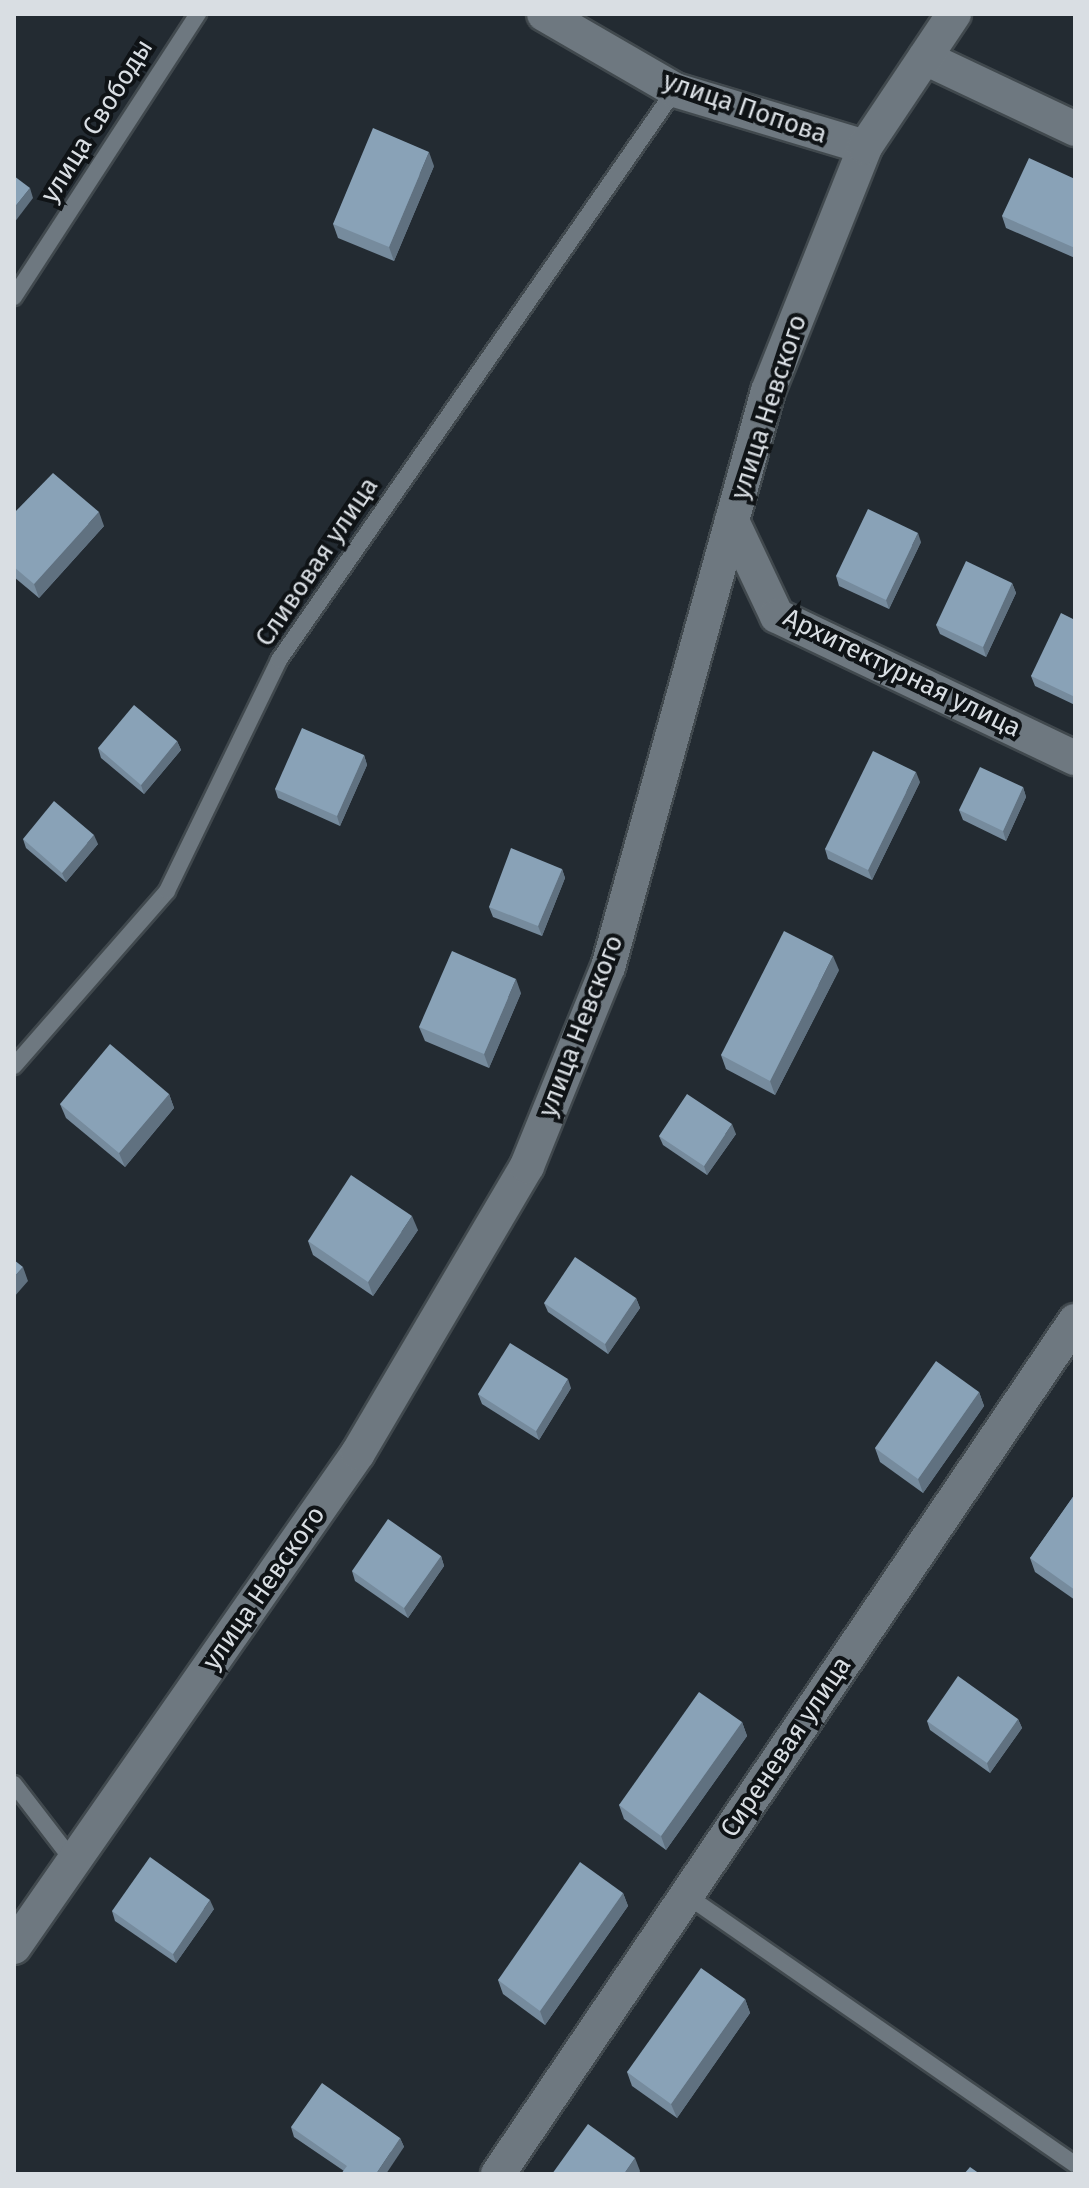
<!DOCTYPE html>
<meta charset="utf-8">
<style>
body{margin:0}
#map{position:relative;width:1089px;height:2188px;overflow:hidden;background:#232b32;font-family:"Fira Sans",sans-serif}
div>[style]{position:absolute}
.roads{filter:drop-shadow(2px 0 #41494e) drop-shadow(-2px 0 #41494e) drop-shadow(0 2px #41494e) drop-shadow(0 -2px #41494e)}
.service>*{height:16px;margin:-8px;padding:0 8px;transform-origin:8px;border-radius:8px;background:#6e7880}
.minor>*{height:34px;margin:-17px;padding:0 17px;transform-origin:17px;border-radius:17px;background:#6e7880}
.wall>*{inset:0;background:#768b9d}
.shaded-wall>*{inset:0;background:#607180}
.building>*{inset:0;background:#89a2b7}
span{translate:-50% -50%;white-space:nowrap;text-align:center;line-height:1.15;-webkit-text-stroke:8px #0f1316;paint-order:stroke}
.street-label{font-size:26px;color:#d9dee3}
.frame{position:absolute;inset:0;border:16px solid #d9dee3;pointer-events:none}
</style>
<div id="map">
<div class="roads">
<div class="service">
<div style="left:14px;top:297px;width:338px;rotate:-57deg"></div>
<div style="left:14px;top:1066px;width:232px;rotate:-48.8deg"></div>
<div style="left:167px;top:891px;width:257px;rotate:-64.1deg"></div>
<div style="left:279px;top:660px;width:694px;rotate:-55.21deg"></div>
<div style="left:14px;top:1784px;width:97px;rotate:52.5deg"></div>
<div style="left:686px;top:1895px;width:473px;rotate:34.7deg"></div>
</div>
<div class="minor">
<div style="left:544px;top:14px;width:151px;rotate:30.1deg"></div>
<div style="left:675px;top:90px;width:198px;rotate:16.7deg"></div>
<div style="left:925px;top:58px;width:166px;rotate:25.3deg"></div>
<div style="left:732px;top:521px;width:105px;rotate:64.7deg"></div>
<div style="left:777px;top:616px;width:330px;rotate:25.5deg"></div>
<div style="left:14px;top:1947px;width:602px;rotate:-55.15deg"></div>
<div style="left:358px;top:1453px;width:333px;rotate:-59.5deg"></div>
<div style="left:527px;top:1166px;width:215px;rotate:-67.9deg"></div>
<div style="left:608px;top:967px;width:598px;rotate:-74.48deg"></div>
<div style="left:768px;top:391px;width:263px;rotate:-68.3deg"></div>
<div style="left:865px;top:147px;width:160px;rotate:-56.2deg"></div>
<div style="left:498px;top:2174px;width:1030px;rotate:-55.92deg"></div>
</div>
</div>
<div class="wall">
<div style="clip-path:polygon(434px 166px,394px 261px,338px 238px,333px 224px)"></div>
<div style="clip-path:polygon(1075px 179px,1075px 258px,1006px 228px,1002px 216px)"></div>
<div style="clip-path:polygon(14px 513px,104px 526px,39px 598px,14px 577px)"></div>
<div style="clip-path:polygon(921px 542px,889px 609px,839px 586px,836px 576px)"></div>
<div style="clip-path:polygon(1012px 583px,1016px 593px,986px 657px,940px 634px,936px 625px)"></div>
<div style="clip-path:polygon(1075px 620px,1075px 705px,1035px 686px,1031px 676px)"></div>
<div style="clip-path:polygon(177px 741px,181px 750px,144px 794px,101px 758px,98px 748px)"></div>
<div style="clip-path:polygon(364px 755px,367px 765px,340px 826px,278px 798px,275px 789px)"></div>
<div style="clip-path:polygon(920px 782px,872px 880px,828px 859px,825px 849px)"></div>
<div style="clip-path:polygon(1023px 787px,1026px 797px,1006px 841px,963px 820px,959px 810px)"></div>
<div style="clip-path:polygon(23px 839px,98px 844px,66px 882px,26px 848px)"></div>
<div style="clip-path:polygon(562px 869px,565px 878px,542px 936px,493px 917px,489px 907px)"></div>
<div style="clip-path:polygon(839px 970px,775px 1095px,726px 1069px,721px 1055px)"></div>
<div style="clip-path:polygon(521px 993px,489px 1068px,425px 1041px,419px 1027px)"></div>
<div style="clip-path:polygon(169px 1094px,174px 1108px,125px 1167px,66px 1118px,60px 1104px)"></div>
<div style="clip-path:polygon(736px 1134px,707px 1175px,663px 1145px,659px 1136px)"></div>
<div style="clip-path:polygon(418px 1230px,373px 1296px,313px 1255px,308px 1241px)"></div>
<div style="clip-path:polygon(636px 1298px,640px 1308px,608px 1354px,548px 1312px,544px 1303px)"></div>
<div style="clip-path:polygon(571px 1388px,539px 1440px,482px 1404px,478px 1394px)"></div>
<div style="clip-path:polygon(979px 1392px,984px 1406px,923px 1493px,880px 1462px,875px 1448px)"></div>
<div style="clip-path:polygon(1075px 1494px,1075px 1600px,1035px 1572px,1030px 1558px)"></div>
<div style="clip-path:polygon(441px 1556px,444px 1566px,408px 1618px,355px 1581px,352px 1571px)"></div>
<div style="clip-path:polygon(1018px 1719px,1022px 1728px,990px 1773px,930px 1730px,927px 1721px)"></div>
<div style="clip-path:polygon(742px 1722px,747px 1736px,666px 1850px,624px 1819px,619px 1805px)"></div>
<div style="clip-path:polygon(623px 1893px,628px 1906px,545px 2025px,503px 1994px,498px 1980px)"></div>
<div style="clip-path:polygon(214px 1909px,176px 1963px,115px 1921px,112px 1911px)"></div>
<div style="clip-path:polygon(745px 1999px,750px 2013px,677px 2118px,632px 2086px,627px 2072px)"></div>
<div style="clip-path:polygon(291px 2127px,400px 2138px,404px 2147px,344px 2171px,294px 2137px)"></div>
</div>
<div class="shaded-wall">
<div style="clip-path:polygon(429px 152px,434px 166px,394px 261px,389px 247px)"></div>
<div style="clip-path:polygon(30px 188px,33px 198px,14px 223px,14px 208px)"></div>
<div style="clip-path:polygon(99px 512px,104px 526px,39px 598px,34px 584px)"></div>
<div style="clip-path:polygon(918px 533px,921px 542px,889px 609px,886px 600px)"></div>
<div style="clip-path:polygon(1012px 583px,1016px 593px,986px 657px,983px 647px)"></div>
<div style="clip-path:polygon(177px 741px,181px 750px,144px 794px,141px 785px)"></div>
<div style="clip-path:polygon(364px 755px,367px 765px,340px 826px,337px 816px)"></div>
<div style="clip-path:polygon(916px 772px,920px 782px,872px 880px,868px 870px)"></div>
<div style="clip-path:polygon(1023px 787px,1026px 797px,1006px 841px,1003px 831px)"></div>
<div style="clip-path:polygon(94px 835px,98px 844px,66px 882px,62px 873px)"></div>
<div style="clip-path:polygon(562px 869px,565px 878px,542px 936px,538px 926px)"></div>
<div style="clip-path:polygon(833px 956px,839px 970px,775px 1095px,770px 1081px)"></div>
<div style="clip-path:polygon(516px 979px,521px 993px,489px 1068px,484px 1054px)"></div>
<div style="clip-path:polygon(169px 1094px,174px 1108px,125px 1167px,119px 1153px)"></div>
<div style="clip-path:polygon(732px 1124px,736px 1134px,707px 1175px,704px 1166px)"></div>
<div style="clip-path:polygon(412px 1216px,418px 1230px,373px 1296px,368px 1282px)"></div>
<div style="clip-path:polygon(23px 1267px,28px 1281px,14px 1297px,14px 1277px)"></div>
<div style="clip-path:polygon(636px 1298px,640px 1308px,608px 1354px,605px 1344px)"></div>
<div style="clip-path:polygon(568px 1379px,571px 1388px,539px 1440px,536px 1431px)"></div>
<div style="clip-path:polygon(979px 1392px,984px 1406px,923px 1493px,918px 1479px)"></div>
<div style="clip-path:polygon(441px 1556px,444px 1566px,408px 1618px,404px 1608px)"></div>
<div style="clip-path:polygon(1018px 1719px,1022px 1728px,990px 1773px,987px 1763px)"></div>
<div style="clip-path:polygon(742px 1722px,747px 1736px,666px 1850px,661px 1836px)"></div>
<div style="clip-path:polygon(623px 1893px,628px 1906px,545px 2025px,540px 2011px)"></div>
<div style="clip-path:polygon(210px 1900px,214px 1909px,176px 1963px,173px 1954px)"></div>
<div style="clip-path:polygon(745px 1999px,750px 2013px,677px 2118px,671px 2104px)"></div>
<div style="clip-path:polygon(400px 2138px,404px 2147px,386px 2174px,376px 2174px)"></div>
<div style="clip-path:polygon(635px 2158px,640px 2171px,639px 2174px,624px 2174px)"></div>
</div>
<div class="building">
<div style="clip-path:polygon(373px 128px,429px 152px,389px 247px,333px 224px)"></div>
<div style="clip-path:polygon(1029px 158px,1075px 179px,1075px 248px,1002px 216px)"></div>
<div style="clip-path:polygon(14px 176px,30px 188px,14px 208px)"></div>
<div style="clip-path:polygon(53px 473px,99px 512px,34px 584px,14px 567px,14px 513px)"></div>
<div style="clip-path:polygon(868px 509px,918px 533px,886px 600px,836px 576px)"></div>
<div style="clip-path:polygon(966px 561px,1012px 583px,983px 647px,936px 625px)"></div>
<div style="clip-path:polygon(1061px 613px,1075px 620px,1075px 697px,1031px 676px)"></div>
<div style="clip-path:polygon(134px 705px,177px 741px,141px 785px,98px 748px)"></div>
<div style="clip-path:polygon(302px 728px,364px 755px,337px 816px,275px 789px)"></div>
<div style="clip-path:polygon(873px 751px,916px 772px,868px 870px,825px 849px)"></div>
<div style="clip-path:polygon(980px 767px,1023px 787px,1003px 831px,959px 810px)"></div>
<div style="clip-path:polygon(54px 801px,94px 835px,62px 873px,23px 839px)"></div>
<div style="clip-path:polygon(511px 848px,562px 869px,538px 926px,489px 907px)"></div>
<div style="clip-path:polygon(784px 931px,833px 956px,770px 1081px,721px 1055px)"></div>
<div style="clip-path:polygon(452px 951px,516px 979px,484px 1054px,419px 1027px)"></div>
<div style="clip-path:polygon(110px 1044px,169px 1094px,119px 1153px,60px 1104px)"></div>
<div style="clip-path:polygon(687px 1094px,732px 1124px,704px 1166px,659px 1136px)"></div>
<div style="clip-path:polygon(351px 1175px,412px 1216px,368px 1282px,308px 1241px)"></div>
<div style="clip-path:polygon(575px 1257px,636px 1298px,605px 1344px,544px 1303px)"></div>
<div style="clip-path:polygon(14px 1260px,23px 1267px,14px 1277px)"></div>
<div style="clip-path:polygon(510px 1343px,568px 1379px,536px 1431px,478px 1394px)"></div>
<div style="clip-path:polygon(936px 1361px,979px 1392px,918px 1479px,875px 1448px)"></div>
<div style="clip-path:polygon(1075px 1494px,1075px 1590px,1030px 1558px)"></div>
<div style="clip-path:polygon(388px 1519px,441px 1556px,404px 1608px,352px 1571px)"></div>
<div style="clip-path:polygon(958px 1676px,1018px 1719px,987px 1763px,927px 1721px)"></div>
<div style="clip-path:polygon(699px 1692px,742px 1722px,661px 1836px,619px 1805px)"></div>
<div style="clip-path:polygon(150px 1857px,210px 1900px,173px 1954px,112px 1911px)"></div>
<div style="clip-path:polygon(580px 1862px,623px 1893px,540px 2011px,498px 1980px)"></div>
<div style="clip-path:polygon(701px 1968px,745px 1999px,671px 2104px,627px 2072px)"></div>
<div style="clip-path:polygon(322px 2083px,400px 2138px,376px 2174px,341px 2174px,347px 2166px,291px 2127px)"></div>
<div style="clip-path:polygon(588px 2124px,635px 2158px,624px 2174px,552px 2174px)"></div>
<div style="clip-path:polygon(970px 2167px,980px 2174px,964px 2174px)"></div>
</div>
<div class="street-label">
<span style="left:745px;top:108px;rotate:19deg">улица Попова</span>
<span style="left:97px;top:121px;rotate:-58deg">улица Свободы</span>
<span style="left:769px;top:407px;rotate:-72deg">улица Невского</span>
<span style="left:317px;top:562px;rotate:-56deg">Сливовая улица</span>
<span style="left:902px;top:673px;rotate:26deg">Архитектурная улица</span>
<span style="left:581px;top:1026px;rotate:-69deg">улица Невского</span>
<span style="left:264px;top:1588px;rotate:-55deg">улица Невского</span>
<span style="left:786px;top:1747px;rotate:-56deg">Сиреневая улица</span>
</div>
<div class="frame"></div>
</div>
